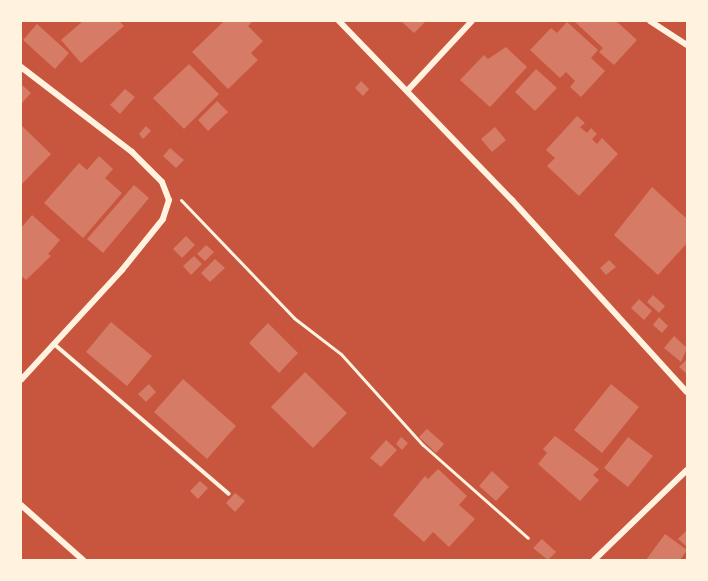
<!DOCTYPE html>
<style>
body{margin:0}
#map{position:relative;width:708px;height:581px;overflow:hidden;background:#c8553d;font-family:Rubik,sans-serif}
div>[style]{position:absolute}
.building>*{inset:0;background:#d67c66}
.path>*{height:3px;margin:-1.5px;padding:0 1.5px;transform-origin:1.5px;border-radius:1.5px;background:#fff3e0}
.service>*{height:4px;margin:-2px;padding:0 2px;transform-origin:2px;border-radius:2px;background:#fff3e0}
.minor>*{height:6px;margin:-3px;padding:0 3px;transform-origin:3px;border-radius:3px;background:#fff3e0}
span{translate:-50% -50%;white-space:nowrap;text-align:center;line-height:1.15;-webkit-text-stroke:6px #fff3e0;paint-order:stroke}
.frame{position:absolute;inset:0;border:22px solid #fff3e0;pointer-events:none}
</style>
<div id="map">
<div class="building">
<div style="clip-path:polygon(83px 21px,119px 21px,124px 26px,81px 63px,61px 40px)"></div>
<div style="clip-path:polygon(224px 21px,253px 21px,248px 26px,263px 41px,251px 53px,258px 60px,228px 89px,192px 52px)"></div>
<div style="clip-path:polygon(401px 21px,424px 21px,425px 22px,414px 33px)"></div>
<div style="clip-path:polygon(574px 21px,616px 21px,637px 40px,614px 65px,599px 52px,603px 48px)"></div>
<div style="clip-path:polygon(567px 22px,598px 50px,591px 58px,605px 71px,581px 97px,570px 87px,575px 81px,566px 72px,560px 78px,530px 50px,551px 28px,557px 33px)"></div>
<div style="clip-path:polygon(37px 24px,69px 53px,55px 69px,23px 40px)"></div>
<div style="clip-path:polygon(506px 47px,527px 67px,490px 107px,460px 80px,484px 55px,488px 59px)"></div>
<div style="clip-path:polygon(189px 64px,219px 94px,184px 129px,153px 98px)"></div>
<div style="clip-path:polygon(536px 69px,557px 88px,535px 111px,515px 92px)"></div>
<div style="clip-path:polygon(361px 81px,369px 89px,363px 96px,355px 88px)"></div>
<div style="clip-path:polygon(21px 84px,31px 93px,21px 104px)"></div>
<div style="clip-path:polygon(125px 89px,135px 97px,120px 114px,110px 105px)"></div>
<div style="clip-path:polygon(217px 101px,228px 112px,208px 131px,198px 120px)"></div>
<div style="clip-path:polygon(577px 116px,585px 123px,580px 127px,587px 133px,591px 128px,597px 134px,592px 139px,597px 144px,602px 138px,618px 154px,579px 196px,547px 166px,555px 158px,546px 150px)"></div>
<div style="clip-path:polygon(21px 125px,51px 154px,21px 185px)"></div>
<div style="clip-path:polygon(146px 126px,151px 131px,143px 139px,139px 134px)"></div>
<div style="clip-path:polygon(495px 127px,506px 140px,492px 152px,481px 139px)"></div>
<div style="clip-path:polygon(170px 148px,184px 160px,176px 168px,163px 156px)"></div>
<div style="clip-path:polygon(99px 156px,113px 169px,105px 178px,122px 193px,83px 238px,44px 203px,79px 163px,87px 170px)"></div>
<div style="clip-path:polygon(134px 185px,149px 198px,103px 253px,87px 239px)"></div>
<div style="clip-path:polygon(652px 187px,687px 219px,687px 243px,658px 275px,614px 235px)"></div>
<div style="clip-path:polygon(32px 215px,60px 240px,48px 254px,51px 256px,26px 280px,21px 276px,21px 228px)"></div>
<div style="clip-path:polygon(186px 236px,195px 245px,182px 258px,173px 249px)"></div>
<div style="clip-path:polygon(206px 245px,214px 252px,205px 261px,197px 254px)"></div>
<div style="clip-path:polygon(194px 256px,202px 264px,191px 275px,183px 266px)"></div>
<div style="clip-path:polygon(215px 259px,225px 268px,210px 282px,201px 273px)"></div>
<div style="clip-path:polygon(609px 260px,616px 267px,606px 275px,600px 268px)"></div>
<div style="clip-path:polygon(653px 295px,665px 306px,659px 313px,647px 302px)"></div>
<div style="clip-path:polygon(639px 299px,652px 311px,644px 320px,631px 308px)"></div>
<div style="clip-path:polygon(659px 317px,668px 326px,662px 333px,653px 325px)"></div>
<div style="clip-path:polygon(111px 322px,152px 356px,127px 386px,86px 352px)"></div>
<div style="clip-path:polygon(268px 323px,298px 353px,279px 373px,249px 343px)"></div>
<div style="clip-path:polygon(674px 336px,687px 348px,681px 362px,664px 348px)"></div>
<div style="clip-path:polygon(687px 359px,687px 374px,679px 367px)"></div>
<div style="clip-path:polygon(305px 372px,347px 413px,313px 448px,271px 407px)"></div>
<div style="clip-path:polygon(183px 379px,236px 426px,207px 459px,154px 412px)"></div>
<div style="clip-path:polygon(149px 384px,156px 392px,146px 402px,138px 394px)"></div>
<div style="clip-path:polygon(611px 384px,639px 407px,602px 453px,574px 430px)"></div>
<div style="clip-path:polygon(427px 429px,444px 444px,436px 453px,419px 437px)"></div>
<div style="clip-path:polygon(555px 436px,599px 469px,593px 475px,599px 480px,580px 501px,538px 464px,547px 453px,543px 449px)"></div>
<div style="clip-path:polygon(401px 437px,408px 443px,402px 450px,396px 444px)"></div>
<div style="clip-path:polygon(628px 437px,653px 456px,628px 487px,604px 468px)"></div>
<div style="clip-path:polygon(386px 440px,397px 450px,381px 467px,370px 458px)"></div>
<div style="clip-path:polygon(438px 469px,467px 496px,459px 505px,475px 519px,449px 547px,433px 532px,424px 542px,393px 515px,425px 476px,428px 479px)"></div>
<div style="clip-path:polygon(492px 471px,509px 487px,496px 501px,479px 486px)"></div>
<div style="clip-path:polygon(200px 481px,208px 488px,198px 499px,190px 491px)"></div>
<div style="clip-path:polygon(235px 493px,245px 501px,235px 512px,226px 503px)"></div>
<div style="clip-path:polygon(687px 530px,687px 547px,678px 539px)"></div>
<div style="clip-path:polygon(665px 534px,687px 550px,680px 560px,646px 560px)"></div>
<div style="clip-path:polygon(542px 539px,556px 552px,548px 560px,533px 548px)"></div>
</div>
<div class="path">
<div style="left:181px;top:200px;width:163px;rotate:46.2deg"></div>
<div style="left:294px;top:318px;width:59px;rotate:37.5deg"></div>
<div style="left:341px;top:354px;width:122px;rotate:48deg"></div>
<div style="left:423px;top:445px;width:140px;rotate:41.5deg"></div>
</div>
<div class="service">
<div style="left:54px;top:344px;width:230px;rotate:40.6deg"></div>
</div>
<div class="minor">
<div style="left:339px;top:21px;width:249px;rotate:46deg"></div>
<div style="left:512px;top:200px;width:260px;rotate:47.7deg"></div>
<div style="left:650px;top:21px;width:44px;rotate:33deg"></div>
<div style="left:21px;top:67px;width:140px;rotate:37.4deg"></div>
<div style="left:132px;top:152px;width:42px;rotate:45deg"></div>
<div style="left:162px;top:182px;width:19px;rotate:69deg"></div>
<div style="left:169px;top:200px;width:20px;rotate:108deg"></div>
<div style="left:163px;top:219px;width:65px;rotate:128.8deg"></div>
<div style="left:122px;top:270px;width:149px;rotate:132.6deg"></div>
<div style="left:408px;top:90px;width:94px;rotate:-47.2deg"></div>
<div style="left:21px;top:505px;width:83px;rotate:41.6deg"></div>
<div style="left:594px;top:560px;width:129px;rotate:-44.1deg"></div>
</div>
<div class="frame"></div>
</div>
